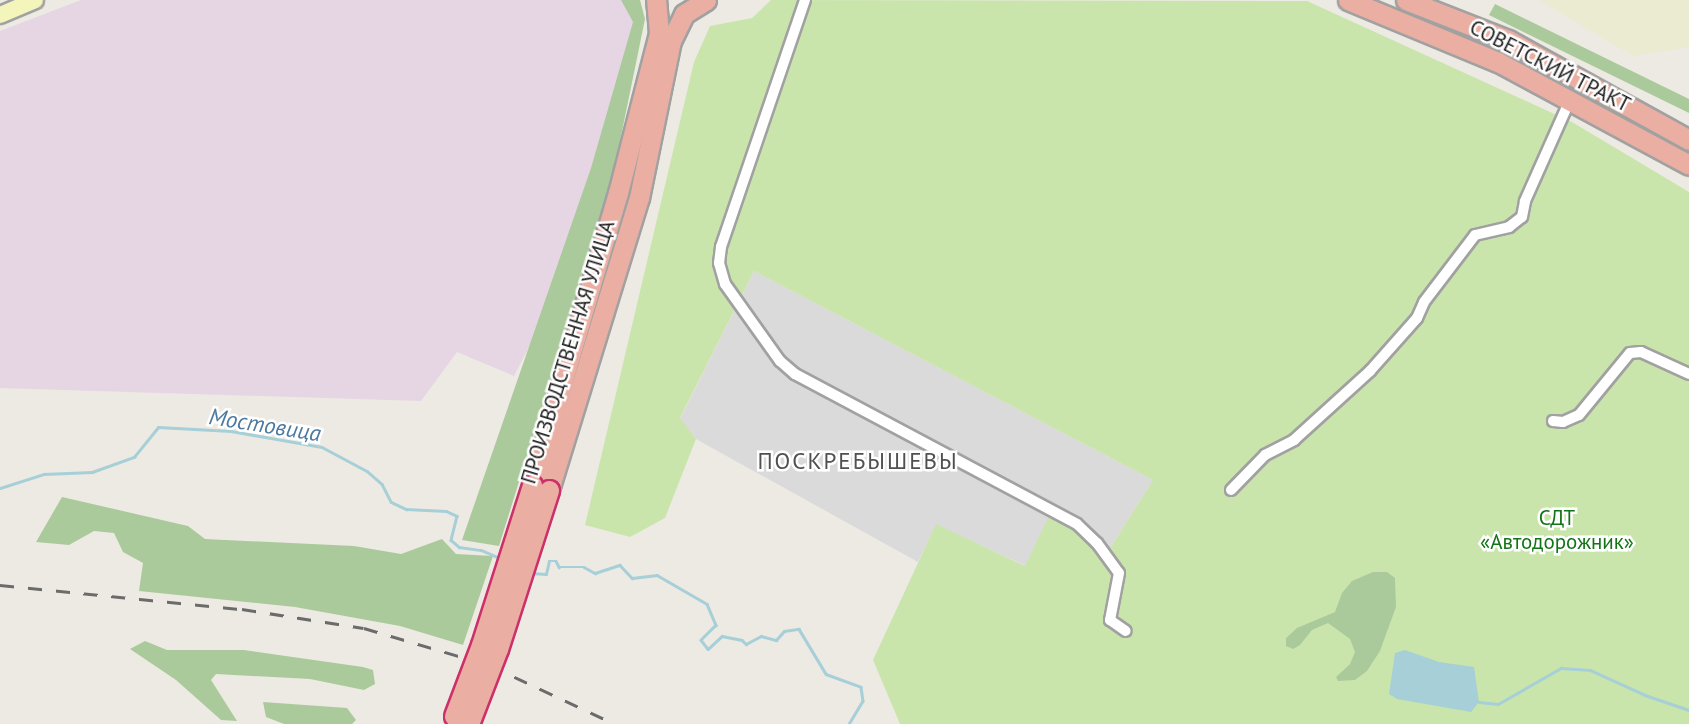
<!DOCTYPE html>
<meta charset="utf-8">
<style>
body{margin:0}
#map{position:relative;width:1689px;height:724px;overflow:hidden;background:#edeae3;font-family:"PT Sans",sans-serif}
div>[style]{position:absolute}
.residential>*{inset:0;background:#dbdada}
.industrial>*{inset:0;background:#e6d6e4}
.farmland>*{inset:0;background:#eaebd0}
.grass>*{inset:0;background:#cae5ac}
.forest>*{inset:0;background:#abca9b}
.water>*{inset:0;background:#a6cfd8}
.stream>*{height:2.5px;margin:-1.25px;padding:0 1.25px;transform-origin:1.25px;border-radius:1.25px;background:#a6cfd8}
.roads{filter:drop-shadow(2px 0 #a1a1a1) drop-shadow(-2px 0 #a1a1a1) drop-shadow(0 2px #a1a1a1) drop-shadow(0 -2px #a1a1a1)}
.minor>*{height:10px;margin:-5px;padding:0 5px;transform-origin:5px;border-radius:5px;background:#fff}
.secondary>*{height:16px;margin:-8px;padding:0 8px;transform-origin:8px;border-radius:8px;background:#f4f5ba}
.trunk>*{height:19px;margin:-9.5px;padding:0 9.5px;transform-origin:9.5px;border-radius:9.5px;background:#eaaea2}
.rail>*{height:2.5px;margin-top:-1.25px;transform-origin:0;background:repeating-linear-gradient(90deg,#6b6b6b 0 14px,transparent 0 28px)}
.bridges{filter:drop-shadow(2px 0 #cc306b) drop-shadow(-2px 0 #cc306b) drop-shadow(0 2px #cc306b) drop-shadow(0 -2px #cc306b)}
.trunk-bridge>*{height:19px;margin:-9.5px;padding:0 9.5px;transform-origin:9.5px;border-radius:9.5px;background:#eaaea2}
span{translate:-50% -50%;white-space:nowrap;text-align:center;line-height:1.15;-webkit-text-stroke:5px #fff;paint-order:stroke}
.street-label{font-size:21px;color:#1d1d1d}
.park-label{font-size:21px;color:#137317}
.water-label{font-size:23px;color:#4d799f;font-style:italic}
.neighbourhood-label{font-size:23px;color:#505050;letter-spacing:2px}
</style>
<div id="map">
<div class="residential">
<div style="clip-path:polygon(754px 271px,1153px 480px,1111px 547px,1026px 566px,936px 525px,918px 562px,696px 439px,680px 419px)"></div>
</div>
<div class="industrial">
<div style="clip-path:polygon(81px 0,628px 0,639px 18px,573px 262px,514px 376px,457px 352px,421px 401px,0 388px,0 31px)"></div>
</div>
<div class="farmland">
<div style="clip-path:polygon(1539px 0,1689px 0,1689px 47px,1633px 56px)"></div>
</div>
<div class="grass">
<div style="clip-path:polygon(771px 0,1307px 1px,1572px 122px,1689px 192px,1689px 724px,900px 724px,873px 660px,936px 524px,1025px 566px,1048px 518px,1111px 547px,1153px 480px,754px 271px,680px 418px,696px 439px,665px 518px,630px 537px,585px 525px,694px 62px,710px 26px,752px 18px)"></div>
</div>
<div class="forest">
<div style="clip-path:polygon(621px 0,640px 0,645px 19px,611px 185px,499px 546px,462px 540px,591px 168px,633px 22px)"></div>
<div style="clip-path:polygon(1495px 4px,1689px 99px,1689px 113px,1489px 15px)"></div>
<div style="clip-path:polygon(62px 497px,188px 526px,205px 539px,354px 546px,401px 554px,442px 539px,456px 554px,493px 556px,463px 645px,400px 626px,295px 607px,139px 591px,143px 563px,123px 552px,114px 533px,94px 531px,69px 545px,36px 542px)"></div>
<div style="clip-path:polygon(1373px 572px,1387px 572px,1395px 578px,1396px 607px,1380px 651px,1367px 671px,1355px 680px,1338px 681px,1336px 677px,1350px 664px,1355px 652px,1350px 639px,1328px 623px,1312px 630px,1300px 645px,1293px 649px,1286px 646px,1286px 638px,1297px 628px,1335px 612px,1342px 593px,1352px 581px)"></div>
<div style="clip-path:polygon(145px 641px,167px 650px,244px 650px,363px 667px,373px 670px,375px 684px,364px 690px,310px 679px,216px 674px,211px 680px,237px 721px,221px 720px,176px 680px,130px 649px)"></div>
<div style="clip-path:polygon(263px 702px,347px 708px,356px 720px,352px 724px,284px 724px,266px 717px)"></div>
</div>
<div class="water">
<div style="clip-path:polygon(1405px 650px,1439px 662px,1474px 667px,1479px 702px,1471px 712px,1397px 699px,1389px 694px,1395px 653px)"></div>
</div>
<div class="stream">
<div style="left:0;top:488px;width:46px;rotate:-17.7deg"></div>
<div style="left:44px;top:474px;width:48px;rotate:-2.4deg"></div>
<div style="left:92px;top:472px;width:45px;rotate:-19.7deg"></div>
<div style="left:134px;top:457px;width:38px;rotate:-51deg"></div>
<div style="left:158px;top:427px;width:73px;rotate:3.1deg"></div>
<div style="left:231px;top:431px;width:92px;rotate:10deg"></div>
<div style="left:322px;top:447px;width:51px;rotate:28.1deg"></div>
<div style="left:367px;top:471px;width:20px;rotate:41deg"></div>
<div style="left:382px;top:484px;width:20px;rotate:63deg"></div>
<div style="left:391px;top:502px;width:17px;rotate:25deg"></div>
<div style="left:406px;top:509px;width:40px;rotate:2.9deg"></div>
<div style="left:446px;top:511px;width:12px;rotate:24deg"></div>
<div style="left:457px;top:516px;width:25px;rotate:104deg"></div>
<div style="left:451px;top:540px;width:11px;rotate:41deg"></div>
<div style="left:459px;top:547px;width:22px;rotate:8deg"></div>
<div style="left:481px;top:550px;width:21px;rotate:23deg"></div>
<div style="left:531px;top:573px;width:15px;rotate:4deg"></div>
<div style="left:546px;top:574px;width:13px;rotate:-77deg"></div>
<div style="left:549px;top:561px;width:7px"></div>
<div style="left:556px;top:561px;width:7px;rotate:63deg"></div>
<div style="left:559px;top:567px;width:25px"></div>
<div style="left:584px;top:567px;width:13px;rotate:29deg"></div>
<div style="left:595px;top:573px;width:26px;rotate:-18deg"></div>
<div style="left:620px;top:565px;width:18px;rotate:47deg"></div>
<div style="left:632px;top:578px;width:25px;rotate:-7deg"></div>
<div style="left:657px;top:575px;width:58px;rotate:30.1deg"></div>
<div style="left:707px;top:604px;width:23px;rotate:67deg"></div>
<div style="left:716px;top:625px;width:21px;rotate:135deg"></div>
<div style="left:701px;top:640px;width:11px;rotate:52deg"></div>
<div style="left:708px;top:649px;width:19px;rotate:-43deg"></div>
<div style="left:722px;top:636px;width:20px;rotate:11deg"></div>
<div style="left:742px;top:640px;width:6px;rotate:45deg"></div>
<div style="left:746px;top:644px;width:17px;rotate:-28deg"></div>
<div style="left:761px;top:636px;width:16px;rotate:15deg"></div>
<div style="left:776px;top:640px;width:12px;rotate:-48deg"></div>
<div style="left:784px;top:631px;width:15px;rotate:-8deg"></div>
<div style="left:799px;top:629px;width:52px;rotate:59deg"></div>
<div style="left:826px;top:674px;width:37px;rotate:20deg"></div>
<div style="left:861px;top:687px;width:14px;rotate:82deg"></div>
<div style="left:863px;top:701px;width:27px;rotate:121deg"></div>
<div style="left:1479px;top:702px;width:19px;rotate:6deg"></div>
<div style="left:1498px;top:704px;width:73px;rotate:-29.7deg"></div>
<div style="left:1561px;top:668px;width:29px;rotate:4deg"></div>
<div style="left:1590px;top:670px;width:60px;rotate:24.4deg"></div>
<div style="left:1645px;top:695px;width:46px;rotate:18.8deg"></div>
</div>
<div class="roads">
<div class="minor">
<div style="left:805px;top:0;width:261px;rotate:108.8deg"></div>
<div style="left:721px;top:247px;width:16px;rotate:97deg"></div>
<div style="left:719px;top:263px;width:22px;rotate:74deg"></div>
<div style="left:725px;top:284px;width:95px;rotate:54.5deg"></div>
<div style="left:780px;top:361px;width:20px;rotate:41deg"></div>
<div style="left:795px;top:374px;width:319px;rotate:28deg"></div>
<div style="left:1077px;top:524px;width:28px;rotate:44deg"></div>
<div style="left:1097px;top:543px;width:37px;rotate:54deg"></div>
<div style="left:1119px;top:573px;width:48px;rotate:100.8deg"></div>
<div style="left:1110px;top:620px;width:19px;rotate:35deg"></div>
<div style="left:1553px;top:421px;width:10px;rotate:6deg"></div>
<div style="left:1563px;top:422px;width:17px;rotate:-24deg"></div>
<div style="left:1579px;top:415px;width:80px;rotate:-50.6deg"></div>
<div style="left:1630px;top:353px;width:11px;rotate:-5deg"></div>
<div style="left:1641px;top:352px;width:53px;rotate:24.6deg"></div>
<div style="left:1231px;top:490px;width:49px;rotate:-45.8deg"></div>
<div style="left:1265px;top:455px;width:33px;rotate:-27deg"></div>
<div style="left:1294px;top:440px;width:103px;rotate:-42.2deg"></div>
<div style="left:1370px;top:371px;width:71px;rotate:-48.4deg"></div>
<div style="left:1417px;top:318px;width:17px;rotate:-66deg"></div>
<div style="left:1424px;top:302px;width:84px;rotate:-52.7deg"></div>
<div style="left:1475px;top:235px;width:35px;rotate:-13deg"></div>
<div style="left:1509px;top:227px;width:16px;rotate:-38deg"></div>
<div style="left:1522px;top:217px;width:16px;rotate:-79deg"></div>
<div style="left:1525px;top:201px;width:111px;rotate:-66deg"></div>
</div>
<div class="secondary">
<div style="left:0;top:15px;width:38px;rotate:-23deg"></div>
</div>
<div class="trunk">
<div style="left:1348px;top:0;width:162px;rotate:22.5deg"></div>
<div style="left:1498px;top:62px;width:217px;rotate:28.3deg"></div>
<div style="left:1406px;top:0;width:110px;rotate:21.4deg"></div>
<div style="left:1508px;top:40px;width:207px;rotate:28.9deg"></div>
<div style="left:532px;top:485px;width:304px;rotate:-73.6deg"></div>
<div style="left:618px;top:193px;width:165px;rotate:-75.6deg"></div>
<div style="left:659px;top:33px;width:33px;rotate:-95deg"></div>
<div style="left:549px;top:490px;width:306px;rotate:-72.9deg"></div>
<div style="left:639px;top:198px;width:160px;rotate:-78.5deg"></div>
<div style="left:671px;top:41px;width:30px;rotate:-64deg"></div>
<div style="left:684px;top:14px;width:26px;rotate:-32deg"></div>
</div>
</div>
<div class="rail">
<div style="left:0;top:585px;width:243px;rotate:5.7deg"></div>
<div style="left:242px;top:609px;width:123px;rotate:8.9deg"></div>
<div style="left:364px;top:628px;width:130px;rotate:16.5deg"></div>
<div style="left:489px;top:665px;width:139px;rotate:25.1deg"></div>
</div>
<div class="bridges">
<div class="trunk-bridge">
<div style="left:454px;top:716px;width:76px;rotate:-69.2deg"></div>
<div style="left:481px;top:645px;width:168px;rotate:-72.3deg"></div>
<div style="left:469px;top:724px;width:80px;rotate:-68.9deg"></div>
<div style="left:498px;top:649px;width:167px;rotate:-72.2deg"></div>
</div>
</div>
<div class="street-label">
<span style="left:1550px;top:66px;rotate:27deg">СОВЕТСКИЙ ТРАКТ</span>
<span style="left:568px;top:352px;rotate:-73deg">ПРОИЗВОДСТВЕННАЯ УЛИЦА</span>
</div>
<div class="park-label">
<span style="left:1557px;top:530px">СДТ<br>«Автодорожник»</span>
</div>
<div class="water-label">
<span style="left:265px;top:425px;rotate:9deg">Мостовица</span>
</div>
<div class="neighbourhood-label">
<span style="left:858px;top:461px">ПОСКРЕБЫШЕВЫ</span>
</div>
</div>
